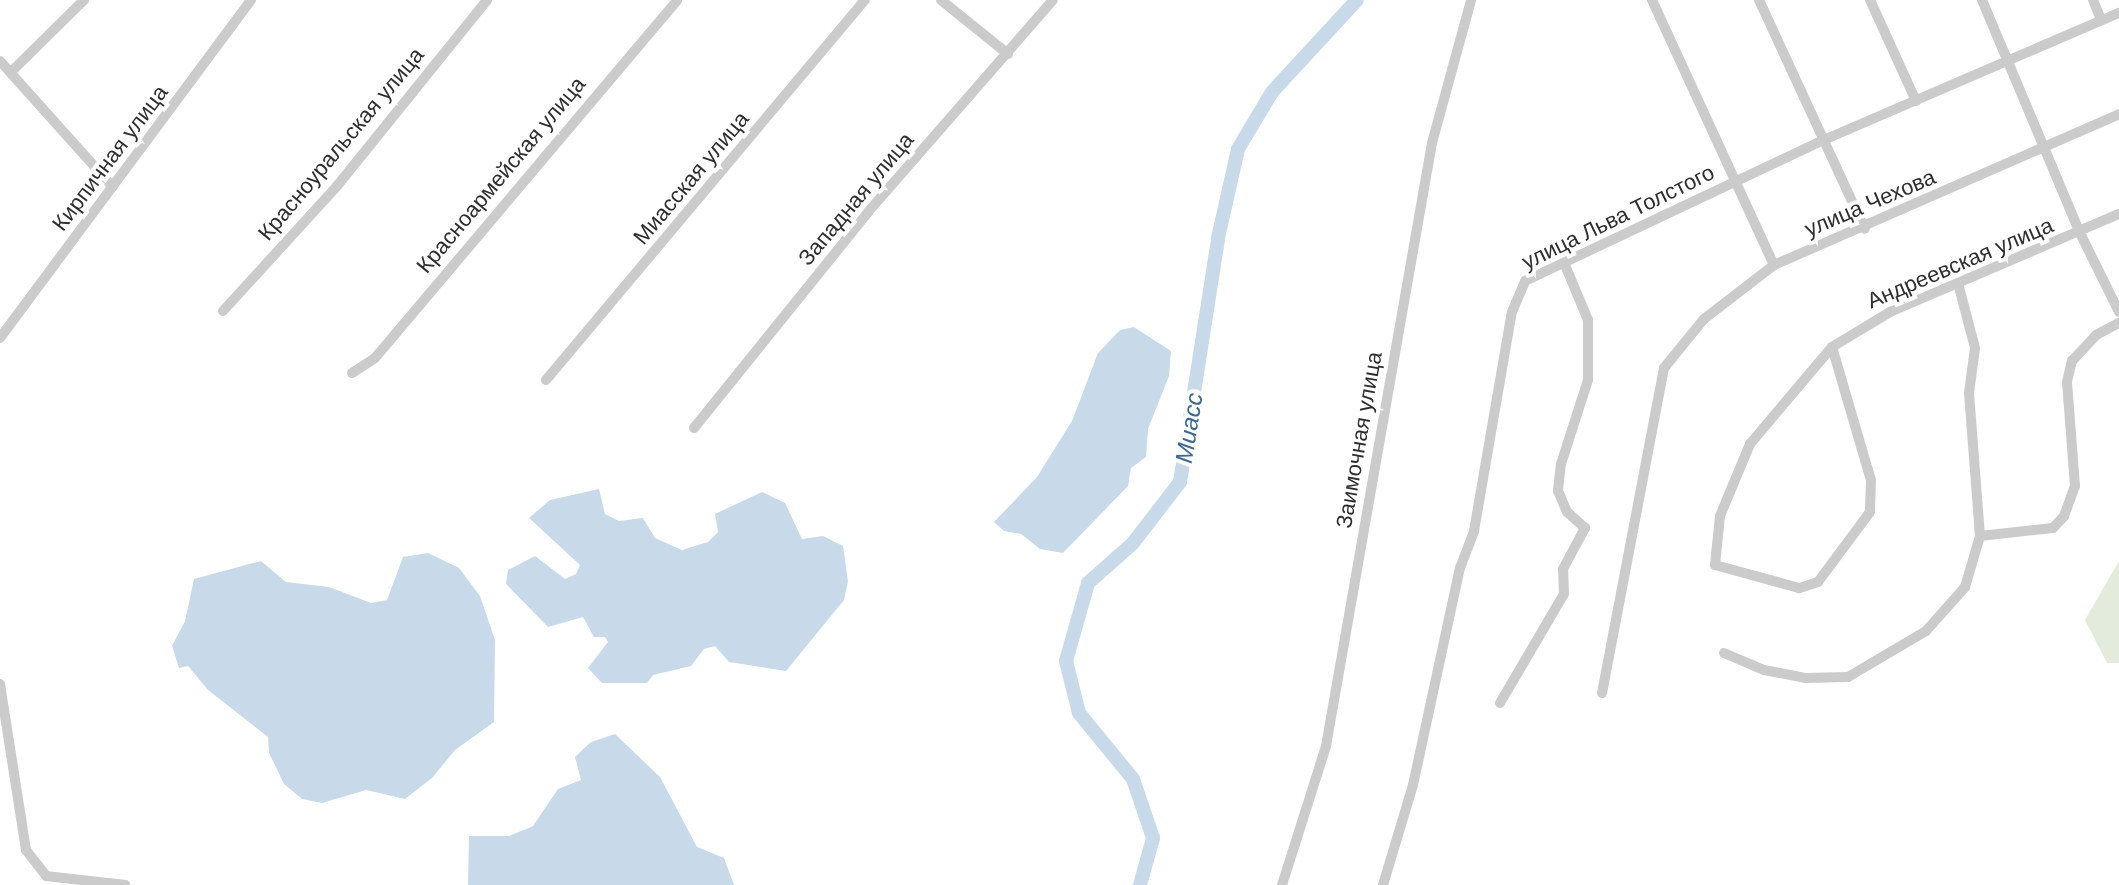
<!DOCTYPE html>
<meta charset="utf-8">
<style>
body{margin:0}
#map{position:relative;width:2119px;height:885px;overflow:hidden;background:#fff;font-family:"DM Sans",sans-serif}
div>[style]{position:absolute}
.green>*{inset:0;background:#e3ebdc}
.water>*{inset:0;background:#c8daea}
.river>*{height:14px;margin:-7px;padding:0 7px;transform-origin:7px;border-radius:7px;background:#c8daea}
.minor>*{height:10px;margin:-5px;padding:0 5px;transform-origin:5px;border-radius:5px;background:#cbcbcb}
span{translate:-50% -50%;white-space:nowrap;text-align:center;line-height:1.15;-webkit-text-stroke:8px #fff;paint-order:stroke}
.street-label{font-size:22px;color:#2e2e2e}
.water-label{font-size:24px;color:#3e688e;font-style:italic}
</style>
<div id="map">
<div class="green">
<div style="clip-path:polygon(2119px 561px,2119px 663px,2107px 663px,2085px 620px)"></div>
</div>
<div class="water">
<div style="clip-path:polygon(1134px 327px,1171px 351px,1169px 376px,1148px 429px,1146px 457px,1131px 468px,1128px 486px,1063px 553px,1040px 549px,1021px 534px,1004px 531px,994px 522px,1037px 477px,1072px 421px,1098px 353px,1120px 330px)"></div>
<div style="clip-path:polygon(599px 489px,605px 514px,619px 521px,643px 518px,655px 538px,682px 550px,708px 542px,718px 532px,715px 514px,762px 492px,785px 503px,802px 539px,823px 536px,843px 546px,848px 581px,844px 600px,786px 671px,729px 662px,715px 646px,704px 649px,691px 666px,653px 675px,647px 683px,602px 683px,588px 668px,608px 642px,605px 637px,594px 637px,583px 617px,548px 627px,506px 584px,508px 570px,535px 556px,565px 579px,576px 574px,580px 565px,529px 518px,550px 500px)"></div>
<div style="clip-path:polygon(428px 553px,459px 568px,480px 596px,495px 640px,494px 722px,455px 750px,432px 778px,405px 799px,366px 790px,322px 803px,302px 799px,284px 784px,269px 753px,268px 737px,208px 690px,188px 666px,179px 668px,172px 646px,185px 621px,194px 579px,261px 561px,286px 582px,329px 587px,371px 603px,387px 600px,403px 557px)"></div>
<div style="clip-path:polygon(615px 734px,660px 777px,697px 847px,724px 858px,734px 885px,468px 885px,469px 836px,509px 836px,533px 826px,558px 789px,581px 780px,575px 757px,591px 742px)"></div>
</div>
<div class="river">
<div style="left:1140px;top:885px;width:49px;rotate:-74.5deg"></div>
<div style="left:1153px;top:838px;width:62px;rotate:-108.7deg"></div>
<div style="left:1133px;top:779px;width:85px;rotate:-129.3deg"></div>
<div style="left:1079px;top:713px;width:54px;rotate:-104deg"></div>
<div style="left:1066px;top:661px;width:81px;rotate:-74.2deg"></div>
<div style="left:1088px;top:583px;width:60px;rotate:-41.6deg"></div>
<div style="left:1133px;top:543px;width:77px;rotate:-52.4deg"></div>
<div style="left:1180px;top:482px;width:247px;rotate:-81.1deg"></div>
<div style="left:1218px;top:238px;width:91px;rotate:-77.3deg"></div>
<div style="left:1238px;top:149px;width:66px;rotate:-59.2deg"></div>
<div style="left:1272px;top:92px;width:125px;rotate:-47.3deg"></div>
</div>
<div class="minor">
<div style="left:941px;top:0;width:86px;rotate:38.9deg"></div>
<div style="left:1652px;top:0;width:292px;rotate:65.3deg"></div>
<div style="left:1759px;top:0;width:252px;rotate:65.2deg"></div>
<div style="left:1870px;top:0;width:111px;rotate:65.5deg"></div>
<div style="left:1982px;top:0;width:253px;rotate:67.2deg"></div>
<div style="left:2080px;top:233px;width:88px;rotate:63.7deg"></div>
<div style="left:2093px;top:0;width:22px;rotate:68deg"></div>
<div style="left:0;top:61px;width:169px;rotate:48.1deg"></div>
<div style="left:11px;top:72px;width:103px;rotate:-44.6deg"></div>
<div style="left:223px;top:311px;width:169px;rotate:-47.6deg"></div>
<div style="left:337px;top:186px;width:239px;rotate:-51.1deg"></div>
<div style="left:0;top:338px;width:421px;rotate:-53.4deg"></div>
<div style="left:1832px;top:347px;width:139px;rotate:73.7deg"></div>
<div style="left:1871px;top:480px;width:32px;rotate:92deg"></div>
<div style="left:1870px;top:512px;width:87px;rotate:126.6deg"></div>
<div style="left:1818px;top:582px;width:20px;rotate:162deg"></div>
<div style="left:1799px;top:588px;width:87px;rotate:-164.7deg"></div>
<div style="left:1715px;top:565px;width:49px;rotate:-84.2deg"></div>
<div style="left:1720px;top:516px;width:78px;rotate:-67.4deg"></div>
<div style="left:1750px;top:444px;width:127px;rotate:-49.8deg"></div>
<div style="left:1832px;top:347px;width:68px;rotate:-31.1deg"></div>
<div style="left:1890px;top:312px;width:249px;rotate:-23.2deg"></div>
<div style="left:352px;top:373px;width:27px;rotate:-33deg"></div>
<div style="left:375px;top:358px;width:468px;rotate:-49.8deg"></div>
<div style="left:546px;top:380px;width:496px;rotate:-50deg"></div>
<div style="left:694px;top:428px;width:277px;rotate:-51.1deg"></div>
<div style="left:868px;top:212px;width:281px;rotate:-48.9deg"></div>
<div style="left:1980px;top:536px;width:73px;rotate:-6.3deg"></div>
<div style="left:2053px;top:528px;width:16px;rotate:-47deg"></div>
<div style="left:2064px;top:516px;width:32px;rotate:-70deg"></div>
<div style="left:2075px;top:486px;width:104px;rotate:-94.4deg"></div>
<div style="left:2067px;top:382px;width:22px;rotate:-77deg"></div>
<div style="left:2072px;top:361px;width:35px;rotate:-47deg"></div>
<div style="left:2096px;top:335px;width:26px;rotate:-28deg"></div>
<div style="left:1724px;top:653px;width:43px;rotate:23deg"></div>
<div style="left:1764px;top:670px;width:43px;rotate:10.8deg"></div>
<div style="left:1806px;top:678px;width:42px;rotate:-1.4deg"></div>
<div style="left:1848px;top:677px;width:91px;rotate:-30.5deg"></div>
<div style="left:1926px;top:631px;width:59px;rotate:-48.4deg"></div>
<div style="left:1965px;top:587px;width:53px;rotate:-73.6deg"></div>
<div style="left:1980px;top:536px;width:143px;rotate:-94.4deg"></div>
<div style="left:1969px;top:393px;width:45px;rotate:-82.4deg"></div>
<div style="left:1975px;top:348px;width:67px;rotate:-104.7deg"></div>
<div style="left:0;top:684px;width:168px;rotate:81.1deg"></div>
<div style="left:26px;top:850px;width:33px;rotate:52deg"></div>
<div style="left:46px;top:876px;width:80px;rotate:6.5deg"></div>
<div style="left:1602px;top:693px;width:331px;rotate:-79.2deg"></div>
<div style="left:1664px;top:368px;width:63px;rotate:-50.8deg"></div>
<div style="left:1704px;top:319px;width:88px;rotate:-37.6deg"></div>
<div style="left:1774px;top:265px;width:377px;rotate:-23.6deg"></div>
<div style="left:1500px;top:703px;width:126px;rotate:-59.6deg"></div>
<div style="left:1564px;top:594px;width:25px;rotate:-92deg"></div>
<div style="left:1563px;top:569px;width:47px;rotate:-61.8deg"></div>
<div style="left:1585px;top:528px;width:24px;rotate:-138deg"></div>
<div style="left:1567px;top:512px;width:23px;rotate:-113deg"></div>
<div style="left:1558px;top:491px;width:27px;rotate:-84deg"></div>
<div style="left:1561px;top:464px;width:88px;rotate:-72.2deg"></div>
<div style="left:1588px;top:380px;width:60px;rotate:-90deg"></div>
<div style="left:1588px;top:320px;width:60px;rotate:-112.7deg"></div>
<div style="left:1282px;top:885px;width:146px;rotate:-72.4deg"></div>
<div style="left:1326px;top:746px;width:612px;rotate:-80.03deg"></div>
<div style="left:1432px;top:143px;width:148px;rotate:-74.7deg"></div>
<div style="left:1383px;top:885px;width:104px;rotate:-73.3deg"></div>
<div style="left:1413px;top:785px;width:222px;rotate:-77.8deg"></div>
<div style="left:1460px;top:568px;width:40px;rotate:-69deg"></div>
<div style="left:1474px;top:531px;width:222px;rotate:-80.2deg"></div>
<div style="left:1512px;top:312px;width:34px;rotate:-67deg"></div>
<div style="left:1525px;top:281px;width:333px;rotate:-25.3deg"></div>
<div style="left:1826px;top:139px;width:319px;rotate:-23.3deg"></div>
</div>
<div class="street-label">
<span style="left:341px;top:144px;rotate:-50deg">Красноуральская улица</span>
<span style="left:110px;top:158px;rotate:-53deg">Кирпичная улица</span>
<span style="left:501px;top:175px;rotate:-50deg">Красноармейская улица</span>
<span style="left:691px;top:178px;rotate:-50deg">Миасская улица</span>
<span style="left:856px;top:199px;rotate:-50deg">Западная улица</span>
<span style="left:1870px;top:203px;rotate:-23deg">улица Чехова</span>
<span style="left:1618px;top:217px;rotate:-26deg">улица Льва Толстого</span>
<span style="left:1960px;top:263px;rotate:-23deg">Андреевская улица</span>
<span style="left:1359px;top:440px;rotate:-80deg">Заимочная улица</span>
</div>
<div class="water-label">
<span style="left:1189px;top:428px;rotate:-81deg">Миасс</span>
</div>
</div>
